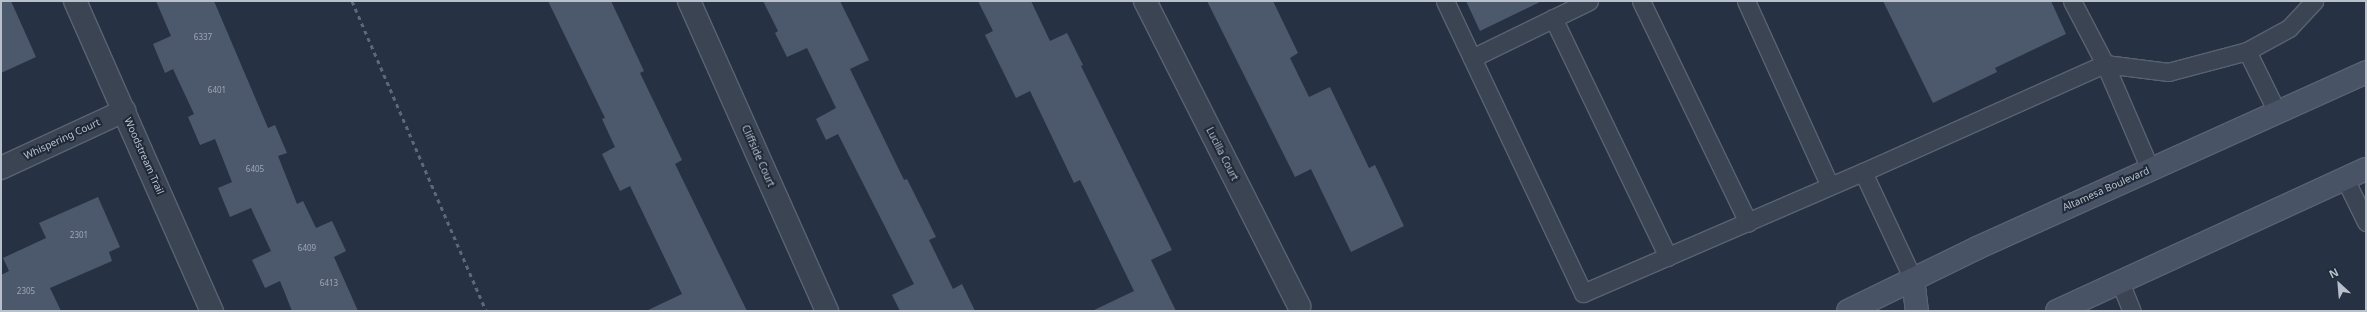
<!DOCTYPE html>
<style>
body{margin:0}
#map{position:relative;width:2367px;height:312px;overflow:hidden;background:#263243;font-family:"Noto Sans",sans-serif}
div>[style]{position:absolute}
.building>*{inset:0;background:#4c596c}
.roads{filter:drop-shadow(1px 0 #596270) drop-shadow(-1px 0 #596270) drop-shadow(0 1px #596270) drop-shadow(0 -1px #596270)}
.lane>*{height:17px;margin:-8.5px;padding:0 8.5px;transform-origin:8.5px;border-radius:8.5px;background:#3b4453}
.street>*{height:22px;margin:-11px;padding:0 11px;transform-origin:11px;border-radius:11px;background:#3b4453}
.secondary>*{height:22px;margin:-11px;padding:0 11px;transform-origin:11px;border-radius:11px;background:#495366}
.rail>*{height:3px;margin-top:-1.5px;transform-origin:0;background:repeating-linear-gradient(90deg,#5d687a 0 4px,transparent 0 8px)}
span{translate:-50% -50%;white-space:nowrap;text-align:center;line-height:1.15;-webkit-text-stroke:4px #1f2938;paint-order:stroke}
.number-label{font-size:8px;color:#9da6b4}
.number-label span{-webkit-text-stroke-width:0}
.street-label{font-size:10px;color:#b8c0cc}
.frame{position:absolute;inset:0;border:2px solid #b8c0cc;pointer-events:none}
.north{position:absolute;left:2319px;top:264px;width:40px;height:40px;-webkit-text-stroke:3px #1f2938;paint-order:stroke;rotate:334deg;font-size:11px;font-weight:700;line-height:16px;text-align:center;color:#b8c0cc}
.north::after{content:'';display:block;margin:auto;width:14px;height:18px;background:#b8c0cc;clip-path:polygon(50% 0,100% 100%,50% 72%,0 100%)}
</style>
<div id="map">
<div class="building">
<div style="clip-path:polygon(1px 1px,11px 1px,36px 57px,1px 73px)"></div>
<div style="clip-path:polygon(156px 1px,214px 1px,268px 128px,275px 125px,287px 153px,278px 156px,297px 204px,303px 201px,316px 228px,332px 221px,346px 251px,334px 257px,358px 311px,292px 311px,280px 281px,265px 288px,252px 260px,271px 251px,251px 208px,230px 217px,218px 188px,232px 182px,215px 139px,200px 145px,188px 117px,194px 114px,173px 69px,165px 73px,153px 44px,171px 36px)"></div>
<div style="clip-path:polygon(548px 1px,611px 1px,644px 71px,640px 73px,682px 160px,675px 164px,747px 311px,646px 311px,682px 294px,630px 186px,620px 191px,602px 154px,615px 147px,602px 119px,605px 118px)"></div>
<div style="clip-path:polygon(763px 1px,840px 1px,869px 60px,850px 69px,904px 180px,907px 179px,936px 237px,929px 240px,953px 289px,962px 284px,975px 311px,900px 311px,892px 295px,914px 284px,838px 134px,826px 140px,816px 119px,836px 108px,807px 48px,787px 57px,775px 33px,778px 31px)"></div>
<div style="clip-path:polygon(978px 1px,1031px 1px,1050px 41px,1067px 33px,1083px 65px,1081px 66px,1172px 250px,1151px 260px,1176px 311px,1092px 311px,1134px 291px,1080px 180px,1074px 183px,1030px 91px,1016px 98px,985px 35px,993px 31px)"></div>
<div style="clip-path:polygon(1207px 1px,1273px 1px,1298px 53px,1290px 58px,1309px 97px,1330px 87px,1369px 168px,1375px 165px,1404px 226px,1351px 252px,1311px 169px,1295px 177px)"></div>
<div style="clip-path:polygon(1466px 1px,1542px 1px,1480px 31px)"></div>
<div style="clip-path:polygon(1883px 1px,2051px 1px,2066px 34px,1995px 68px,1997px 72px,1933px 103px)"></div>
<div style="clip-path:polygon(98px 197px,120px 247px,109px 252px,112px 261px,50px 288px,61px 311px,1px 311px,1px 275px,9px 271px,3px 258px,46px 238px,39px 223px)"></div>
</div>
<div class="roads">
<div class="lane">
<div style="left:1445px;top:1px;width:63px;rotate:64.7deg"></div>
<div style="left:1589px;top:1px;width:130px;rotate:154deg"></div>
<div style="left:1472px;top:58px;width:260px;rotate:64.7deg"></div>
<div style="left:1583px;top:293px;width:305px;rotate:-23.4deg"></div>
<div style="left:1863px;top:172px;width:265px;rotate:-24.1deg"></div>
<div style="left:2105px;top:64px;width:64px;rotate:7.2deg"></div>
<div style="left:2168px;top:72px;width:82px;rotate:-14.9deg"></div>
<div style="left:2247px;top:51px;width:48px;rotate:-28.7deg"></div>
<div style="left:2289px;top:28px;width:37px;rotate:-47deg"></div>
<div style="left:1641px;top:1px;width:246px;rotate:64.2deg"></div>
<div style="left:1746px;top:1px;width:203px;rotate:65.6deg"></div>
<div style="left:2072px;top:1px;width:71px;rotate:62.4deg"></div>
<div style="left:2105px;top:64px;width:114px;rotate:66.8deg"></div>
<div style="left:1553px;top:18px;width:265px;rotate:64.3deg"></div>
<div style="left:2247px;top:51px;width:68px;rotate:63.8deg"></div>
<div style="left:1863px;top:172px;width:118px;rotate:65deg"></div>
<div style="left:2345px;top:179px;width:48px;rotate:64deg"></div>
<div style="left:2120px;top:282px;width:31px;rotate:68deg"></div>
</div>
<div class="street">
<div style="left:75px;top:1px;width:339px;rotate:66.2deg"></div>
<div style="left:689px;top:1px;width:339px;rotate:66deg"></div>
<div style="left:1145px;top:1px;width:342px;rotate:63.2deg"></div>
<div style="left:1px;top:168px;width:136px;rotate:-24.9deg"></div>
</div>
<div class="secondary">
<div style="left:1913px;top:279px;width:32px;rotate:83deg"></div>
<div style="left:1848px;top:311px;width:144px;rotate:-26deg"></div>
<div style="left:1977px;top:248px;width:427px;rotate:-24.3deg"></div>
<div style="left:2057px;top:311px;width:340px;rotate:-24.7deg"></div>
</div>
</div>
<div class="rail">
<div style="left:352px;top:1px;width:338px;rotate:66.6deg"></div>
</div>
<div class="number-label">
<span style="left:203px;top:37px">6337</span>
<span style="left:217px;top:90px">6401</span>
<span style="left:255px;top:169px">6405</span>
<span style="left:79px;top:235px">2301</span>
<span style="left:307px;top:248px">6409</span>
<span style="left:329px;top:283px">6413</span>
<span style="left:26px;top:291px">2305</span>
</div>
<div class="street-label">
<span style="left:62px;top:139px;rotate:-25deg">Whispering Court</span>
<span style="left:1222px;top:154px;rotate:63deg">Lucilla Court</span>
<span style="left:144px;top:156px;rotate:66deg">Woodstream Trail</span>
<span style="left:758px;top:156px;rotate:66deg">Cliffside Court</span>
<span style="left:2106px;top:189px;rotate:-24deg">Altamesa Boulevard</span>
</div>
<div class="frame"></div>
<div class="north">N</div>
</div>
